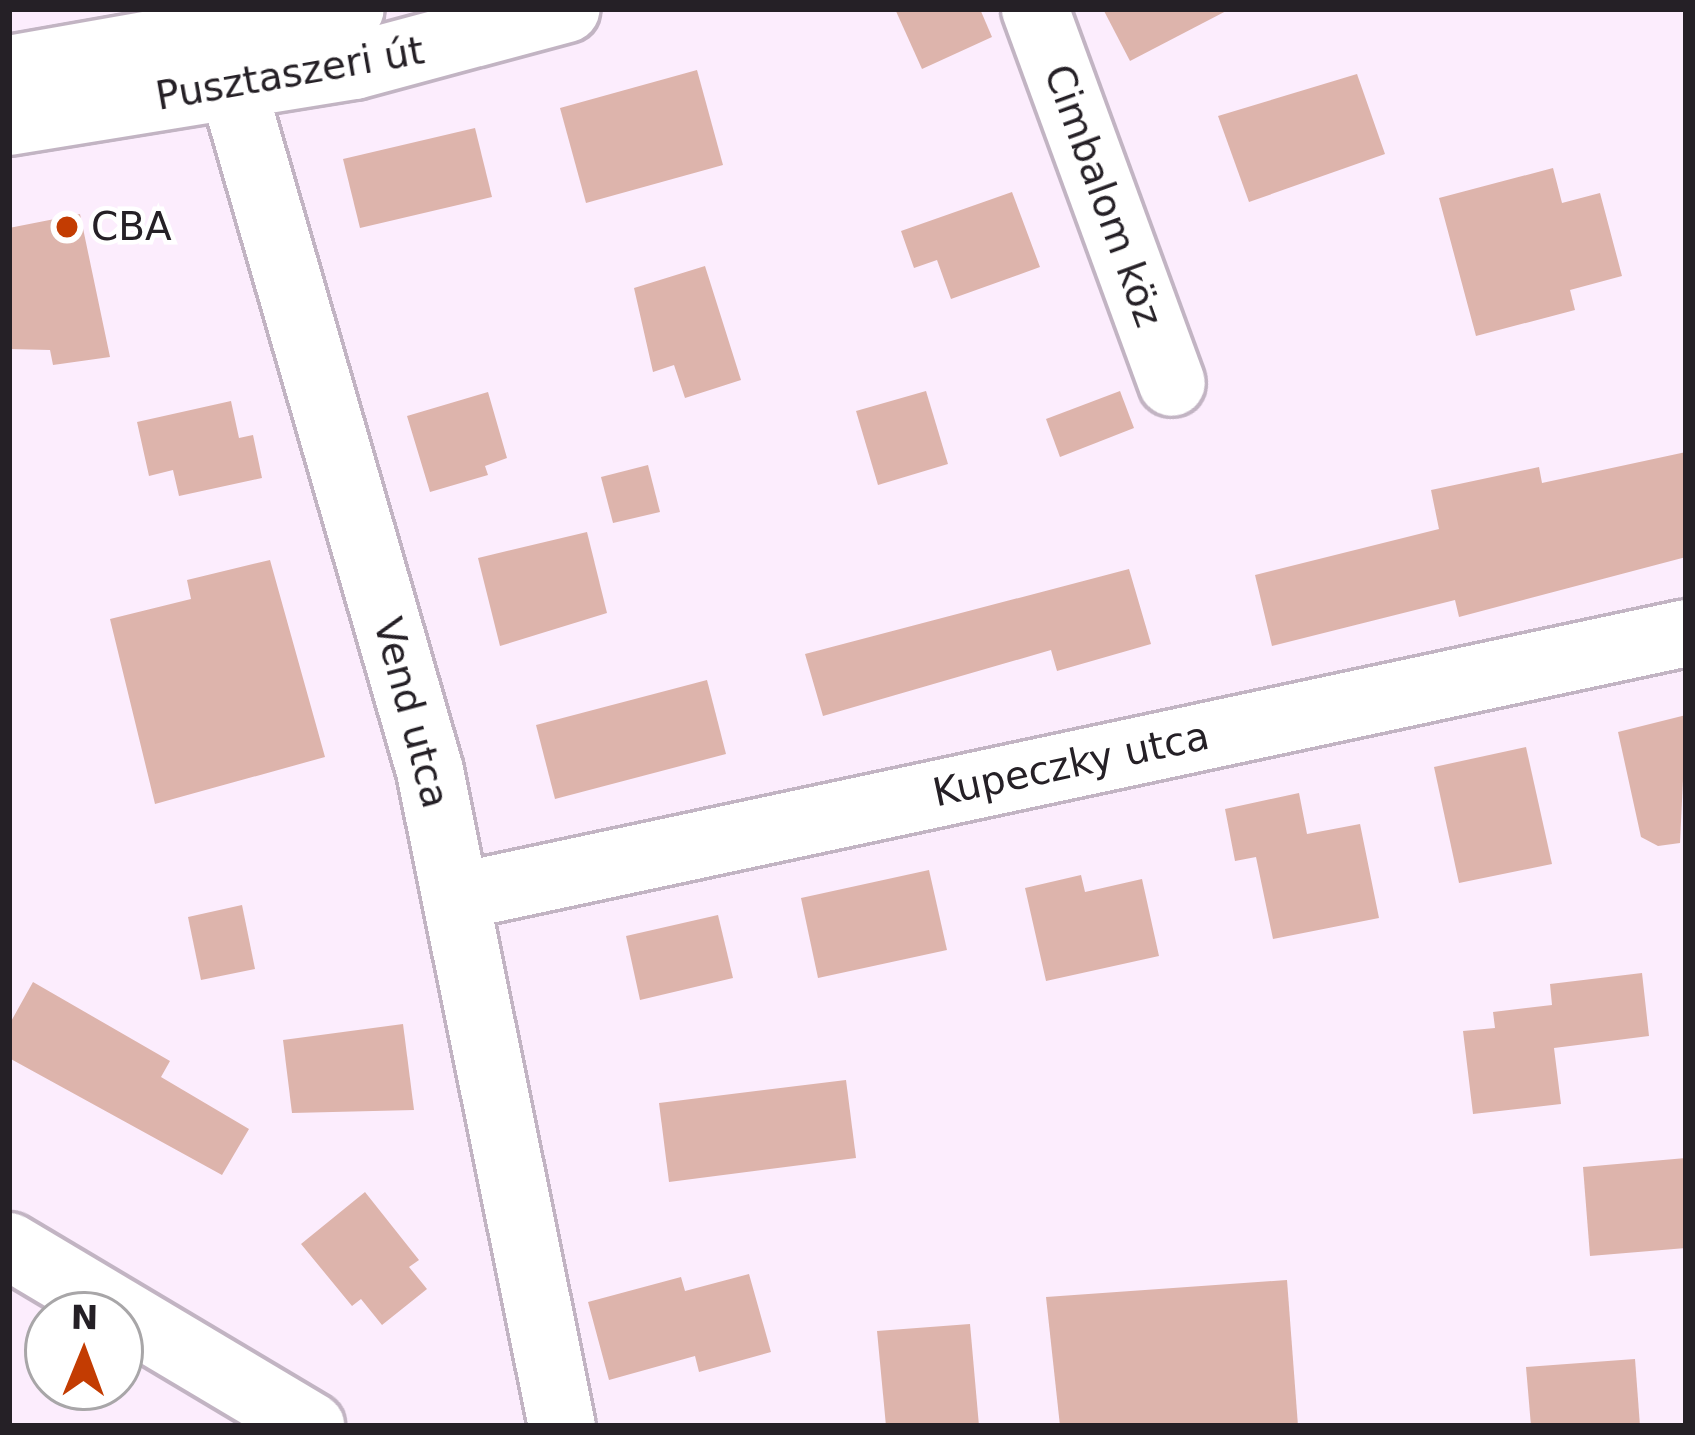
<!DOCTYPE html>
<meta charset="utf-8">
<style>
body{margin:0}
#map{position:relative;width:1695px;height:1435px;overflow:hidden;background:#fcedfd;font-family:"DejaVu Sans",sans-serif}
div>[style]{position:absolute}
.building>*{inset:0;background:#ddb4ac}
.roads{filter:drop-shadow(3px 0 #c2b4c3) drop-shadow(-3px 0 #c2b4c3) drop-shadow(0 3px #c2b4c3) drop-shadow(0 -3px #c2b4c3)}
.minor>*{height:66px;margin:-33px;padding:0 33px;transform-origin:33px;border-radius:33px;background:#fff}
.dots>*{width:33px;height:33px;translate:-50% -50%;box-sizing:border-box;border:6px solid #fff;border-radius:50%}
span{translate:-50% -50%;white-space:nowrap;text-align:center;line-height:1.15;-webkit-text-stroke:9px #fff;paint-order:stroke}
.street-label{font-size:39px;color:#252026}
.poi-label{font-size:39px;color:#252026}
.left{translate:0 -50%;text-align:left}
.frame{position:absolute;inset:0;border:12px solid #252026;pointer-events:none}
.north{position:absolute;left:24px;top:1291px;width:120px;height:120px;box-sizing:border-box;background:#fff;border:3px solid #a8a6a8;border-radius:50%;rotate:1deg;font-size:33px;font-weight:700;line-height:48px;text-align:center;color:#252026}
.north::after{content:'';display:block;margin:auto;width:42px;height:54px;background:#c33c02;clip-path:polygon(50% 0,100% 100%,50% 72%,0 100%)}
</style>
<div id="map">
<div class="building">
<div style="clip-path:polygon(895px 9px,980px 9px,992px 37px,922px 69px)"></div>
<div style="clip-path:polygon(1103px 9px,1230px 9px,1130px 61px)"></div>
<div style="clip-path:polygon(697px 70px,723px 165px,586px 203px,560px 108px)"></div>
<div style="clip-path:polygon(1357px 74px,1385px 154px,1249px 202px,1218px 116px)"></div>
<div style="clip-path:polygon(475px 128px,492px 197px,360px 228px,343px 159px)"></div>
<div style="clip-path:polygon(1553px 168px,1562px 203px,1600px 193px,1622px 276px,1570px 290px,1575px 310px,1476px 336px,1439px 198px)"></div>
<div style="clip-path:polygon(1012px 192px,1040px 267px,951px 299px,937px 260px,914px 268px,901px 231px)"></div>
<div style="clip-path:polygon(80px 214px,110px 357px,53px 365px,50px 350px,9px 349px,9px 228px)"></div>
<div style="clip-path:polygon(705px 266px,741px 380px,685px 398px,674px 365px,653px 372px,634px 288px)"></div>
<div style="clip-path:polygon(926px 391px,948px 464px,878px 485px,856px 411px)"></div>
<div style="clip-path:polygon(1120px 391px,1134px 428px,1060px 457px,1046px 419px)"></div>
<div style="clip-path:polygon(488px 392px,507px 458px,485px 466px,488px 475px,430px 492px,407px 416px)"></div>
<div style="clip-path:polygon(231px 401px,239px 438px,253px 435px,262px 478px,179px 496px,173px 470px,149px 476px,137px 422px)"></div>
<div style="clip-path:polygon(1686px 452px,1686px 557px,1459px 617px,1455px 600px,1272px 646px,1255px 575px,1439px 529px,1431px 490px,1539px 467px,1542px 483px)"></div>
<div style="clip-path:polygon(648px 465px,660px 512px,613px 523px,601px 477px)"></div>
<div style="clip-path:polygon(587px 532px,607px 613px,500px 646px,478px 558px)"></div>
<div style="clip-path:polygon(270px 560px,325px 757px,155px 804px,110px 619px,191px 599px,187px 580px)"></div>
<div style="clip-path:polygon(1129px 569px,1151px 644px,1057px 671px,1051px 650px,823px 716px,805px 654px)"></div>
<div style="clip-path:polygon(707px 680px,726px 754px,555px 799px,536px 725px)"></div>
<div style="clip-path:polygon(1686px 715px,1680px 843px,1658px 846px,1641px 837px,1618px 732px)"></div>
<div style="clip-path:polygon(1526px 747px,1552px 864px,1459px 883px,1434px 767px)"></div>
<div style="clip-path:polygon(1299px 793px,1307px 834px,1360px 824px,1379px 918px,1273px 939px,1256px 857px,1235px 861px,1225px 809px)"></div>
<div style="clip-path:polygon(929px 870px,947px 950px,818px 978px,801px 898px)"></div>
<div style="clip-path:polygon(1081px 875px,1085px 892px,1142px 879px,1159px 956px,1046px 981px,1025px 888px)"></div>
<div style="clip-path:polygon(242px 905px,255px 969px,201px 980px,188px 917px)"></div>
<div style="clip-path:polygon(718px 915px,733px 978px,640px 1000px,626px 936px)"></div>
<div style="clip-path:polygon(1642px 973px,1649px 1036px,1554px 1048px,1561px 1104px,1473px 1114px,1463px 1031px,1495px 1028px,1493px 1012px,1552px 1005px,1550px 984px)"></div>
<div style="clip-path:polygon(33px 982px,170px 1061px,161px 1077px,249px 1129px,222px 1175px,9px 1058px,9px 1025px)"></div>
<div style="clip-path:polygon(403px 1024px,414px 1110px,292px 1113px,283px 1040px)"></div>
<div style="clip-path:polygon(846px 1080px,856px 1158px,669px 1182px,659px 1103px)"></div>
<div style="clip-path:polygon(1686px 1158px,1686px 1248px,1590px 1256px,1583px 1167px)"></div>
<div style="clip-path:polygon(365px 1192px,419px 1260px,409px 1267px,427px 1289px,382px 1325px,361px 1299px,352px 1306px,301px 1244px)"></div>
<div style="clip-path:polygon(749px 1274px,771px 1352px,699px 1372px,695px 1356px,609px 1380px,588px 1302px,681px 1277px,685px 1291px)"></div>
<div style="clip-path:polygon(1287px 1280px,1298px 1426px,1060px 1426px,1046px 1297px)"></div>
<div style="clip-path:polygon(970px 1324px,979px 1426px,886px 1426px,877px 1331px)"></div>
<div style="clip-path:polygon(1635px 1359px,1640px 1426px,1531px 1426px,1526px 1367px)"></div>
</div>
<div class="roads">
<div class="minor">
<div style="left:224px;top:9px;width:80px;rotate:83.5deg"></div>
<div style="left:233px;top:88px;width:711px;rotate:73.91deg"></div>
<div style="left:430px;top:771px;width:668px;rotate:78.61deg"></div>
<div style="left:1035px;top:9px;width:398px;rotate:69.9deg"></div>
<div style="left:9px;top:69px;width:347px;rotate:-10deg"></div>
<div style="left:9px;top:122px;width:350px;rotate:-9.2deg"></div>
<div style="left:354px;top:66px;width:220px;rotate:-15deg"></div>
<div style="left:456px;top:897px;width:1258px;rotate:-12.11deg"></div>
<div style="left:9px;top:1246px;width:352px;rotate:30.8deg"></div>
</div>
</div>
<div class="dots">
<div style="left:67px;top:227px;background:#c33c02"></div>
</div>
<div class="street-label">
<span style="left:290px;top:74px;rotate:-10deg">Pusztaszeri út</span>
<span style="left:1103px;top:196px;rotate:70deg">Cimbalom köz</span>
<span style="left:411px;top:713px;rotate:75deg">Vend utca</span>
<span style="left:1071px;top:765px;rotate:-12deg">Kupeczky utca</span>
</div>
<div class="poi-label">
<span class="left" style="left:91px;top:227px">CBA</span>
</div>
<div class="frame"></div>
<div class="north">N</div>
</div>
